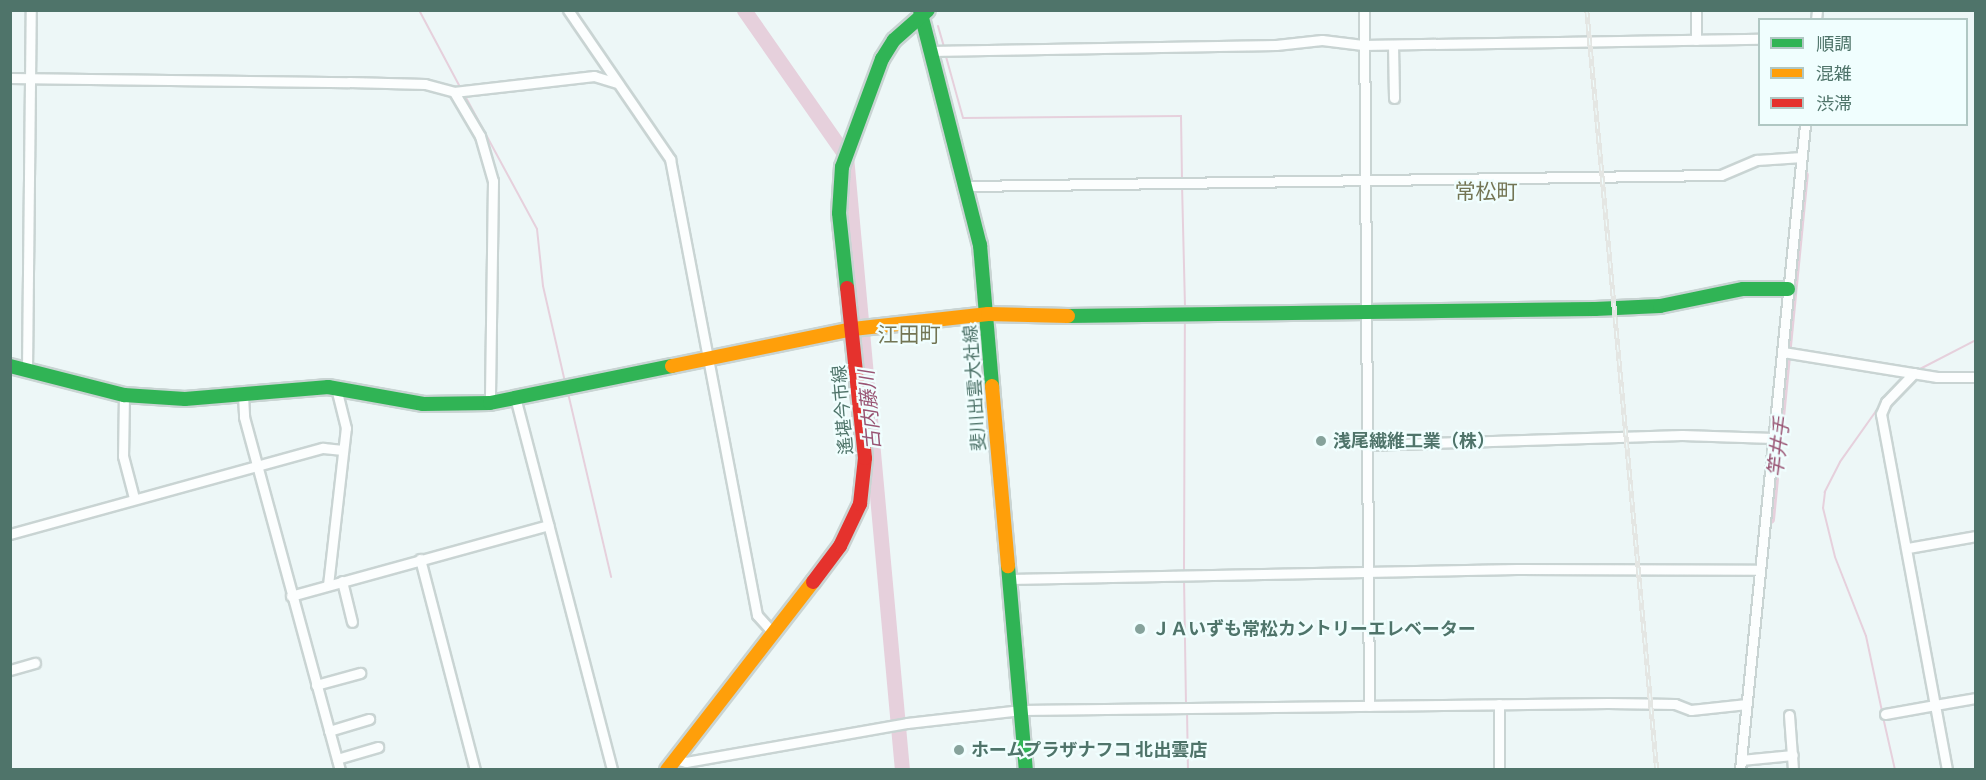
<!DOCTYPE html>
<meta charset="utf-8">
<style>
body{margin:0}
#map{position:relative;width:1986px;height:780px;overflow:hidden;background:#edf7f7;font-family:"Titillium Web","Noto Sans JP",sans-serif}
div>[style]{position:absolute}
.stream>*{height:2px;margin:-1px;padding:0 1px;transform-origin:1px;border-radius:1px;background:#e6d0dc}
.canal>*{height:9px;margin:-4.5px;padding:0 4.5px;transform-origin:4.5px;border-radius:4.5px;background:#e6d0dc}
.river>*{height:15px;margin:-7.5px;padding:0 7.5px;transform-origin:7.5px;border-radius:7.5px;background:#e6d0dc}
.roads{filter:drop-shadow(2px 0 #c9d4d3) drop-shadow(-2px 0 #c9d4d3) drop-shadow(0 2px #c9d4d3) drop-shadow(0 -2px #c9d4d3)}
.street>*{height:9px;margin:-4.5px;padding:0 4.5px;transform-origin:4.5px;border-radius:4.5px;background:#fcfefe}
.fast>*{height:14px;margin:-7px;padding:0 7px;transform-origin:7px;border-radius:7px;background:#30b455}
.slow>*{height:14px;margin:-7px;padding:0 7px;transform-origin:7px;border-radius:7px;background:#ff9f0a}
.jam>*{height:14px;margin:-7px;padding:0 7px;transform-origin:7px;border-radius:7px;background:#e5322d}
.rail>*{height:4.5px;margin-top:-2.25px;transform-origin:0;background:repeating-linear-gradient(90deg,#f0fefe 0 7px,#e4e6e3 0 14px);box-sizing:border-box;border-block:2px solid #e4e6e3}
.dots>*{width:16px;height:16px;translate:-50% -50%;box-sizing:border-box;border:3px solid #f0fefe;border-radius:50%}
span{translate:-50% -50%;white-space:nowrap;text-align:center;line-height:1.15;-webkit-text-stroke:4.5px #f0fefe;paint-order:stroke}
.street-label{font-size:18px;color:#4f746a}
.poi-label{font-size:18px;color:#4f746a;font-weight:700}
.left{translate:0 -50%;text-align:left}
.water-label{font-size:20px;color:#995473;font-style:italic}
.quarter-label{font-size:21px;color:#737554}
.frame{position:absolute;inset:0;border:12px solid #4f746a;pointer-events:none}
.legend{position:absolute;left:1758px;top:18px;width:210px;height:108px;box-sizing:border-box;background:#f0fefe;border:2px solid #b0c7c3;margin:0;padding:8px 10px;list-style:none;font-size:18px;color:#4f746a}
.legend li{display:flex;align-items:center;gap:12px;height:30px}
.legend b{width:30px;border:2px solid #b0c7c3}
</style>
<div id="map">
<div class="stream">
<div style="left:419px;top:10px;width:89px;rotate:62deg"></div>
<div style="left:938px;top:26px;width:22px;rotate:74deg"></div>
<div style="left:945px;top:53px;width:67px;rotate:74.5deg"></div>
<div style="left:963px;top:118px;width:218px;rotate:-0.5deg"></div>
<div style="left:1181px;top:116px;width:63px;rotate:89.1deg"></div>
<div style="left:464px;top:94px;width:153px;rotate:61.6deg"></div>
<div style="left:537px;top:229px;width:57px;rotate:84deg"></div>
<div style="left:543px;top:286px;width:98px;rotate:77.1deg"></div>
<div style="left:1182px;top:184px;width:127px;rotate:88.6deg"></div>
<div style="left:1918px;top:370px;width:65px;rotate:-27.3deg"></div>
<div style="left:568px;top:393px;width:189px;rotate:76.8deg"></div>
<div style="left:1886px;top:396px;width:23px;rotate:-47deg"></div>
<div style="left:1881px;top:404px;width:71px;rotate:125.3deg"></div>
<div style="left:1840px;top:462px;width:34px;rotate:117deg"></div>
<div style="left:1825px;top:492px;width:16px;rotate:97deg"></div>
<div style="left:1823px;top:508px;width:50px;rotate:76.2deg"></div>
<div style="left:1835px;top:557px;width:85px;rotate:68.6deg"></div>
<div style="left:1866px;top:636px;width:77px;rotate:78deg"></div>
<div style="left:1184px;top:572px;width:250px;rotate:-89.8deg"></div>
<div style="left:1184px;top:577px;width:127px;rotate:89.1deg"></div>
<div style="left:1187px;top:709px;width:61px;rotate:89.1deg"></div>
<div style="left:1883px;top:717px;width:54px;rotate:77.2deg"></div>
</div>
<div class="canal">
<div style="left:1770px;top:519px;width:346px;rotate:-84.4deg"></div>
</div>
<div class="river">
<div style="left:744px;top:10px;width:178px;rotate:55.1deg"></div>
<div style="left:846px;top:156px;width:617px;rotate:84.79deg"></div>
</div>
<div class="roads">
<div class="street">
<div style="left:568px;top:10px;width:181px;rotate:55.6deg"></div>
<div style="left:670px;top:159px;width:464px;rotate:79.2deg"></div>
<div style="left:757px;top:615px;width:24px;rotate:48deg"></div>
<div style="left:1364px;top:10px;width:696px;rotate:89.59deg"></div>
<div style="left:1696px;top:10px;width:30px;rotate:90deg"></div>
<div style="left:1816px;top:20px;width:10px;rotate:-84deg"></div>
<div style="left:1393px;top:45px;width:53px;rotate:88.9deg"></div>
<div style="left:930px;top:51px;width:346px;rotate:-1deg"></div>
<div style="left:1276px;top:45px;width:46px;rotate:-6.2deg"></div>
<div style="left:1322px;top:40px;width:41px;rotate:7deg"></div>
<div style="left:1363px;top:45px;width:397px;rotate:-0.9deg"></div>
<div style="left:10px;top:78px;width:339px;rotate:0.7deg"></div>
<div style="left:349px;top:82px;width:76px;rotate:1.5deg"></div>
<div style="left:425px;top:84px;width:30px;rotate:15deg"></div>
<div style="left:454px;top:92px;width:141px;rotate:-6.5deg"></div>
<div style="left:594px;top:76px;width:24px;rotate:17deg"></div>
<div style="left:454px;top:92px;width:51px;rotate:59.4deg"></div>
<div style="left:480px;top:136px;width:47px;rotate:73.9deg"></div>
<div style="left:493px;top:181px;width:222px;rotate:90.8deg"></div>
<div style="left:968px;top:186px;width:753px;rotate:-0.84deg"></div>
<div style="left:1721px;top:175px;width:39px;rotate:-23deg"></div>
<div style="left:1757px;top:160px;width:45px;rotate:-3.8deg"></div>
<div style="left:1783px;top:352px;width:156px;rotate:9.2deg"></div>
<div style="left:1937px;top:377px;width:39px"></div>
<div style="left:27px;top:369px;width:359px;rotate:-89.4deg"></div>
<div style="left:1914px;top:373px;width:40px;rotate:134deg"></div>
<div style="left:1886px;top:402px;width:13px;rotate:113deg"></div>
<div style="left:1881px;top:414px;width:296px;rotate:79.5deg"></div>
<div style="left:1935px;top:705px;width:42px;rotate:-9.7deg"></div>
<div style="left:124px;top:395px;width:61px;rotate:90.9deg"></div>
<div style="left:123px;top:456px;width:43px;rotate:75.3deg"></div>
<div style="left:243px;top:395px;width:22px;rotate:87deg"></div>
<div style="left:244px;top:417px;width:366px;rotate:74.8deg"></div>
<div style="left:515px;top:397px;width:385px;rotate:75.4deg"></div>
<div style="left:1366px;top:445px;width:316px;rotate:-1.8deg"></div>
<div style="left:1682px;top:435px;width:91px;rotate:1.9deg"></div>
<div style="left:10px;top:534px;width:325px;rotate:-15.4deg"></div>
<div style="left:323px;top:448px;width:20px;rotate:6deg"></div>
<div style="left:1908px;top:548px;width:69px;rotate:-10deg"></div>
<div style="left:420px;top:559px;width:218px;rotate:75.4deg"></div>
<div style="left:1010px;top:579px;width:508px;rotate:-1.13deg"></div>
<div style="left:1518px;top:569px;width:242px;rotate:0.2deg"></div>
<div style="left:342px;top:581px;width:42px;rotate:76.3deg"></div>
<div style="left:328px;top:585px;width:158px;rotate:-83.5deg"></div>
<div style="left:346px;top:428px;width:41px;rotate:-104deg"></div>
<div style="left:291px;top:596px;width:267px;rotate:-15.4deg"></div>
<div style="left:10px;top:670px;width:26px;rotate:-16deg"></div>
<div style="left:316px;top:685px;width:46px;rotate:-15.3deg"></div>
<div style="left:1885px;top:714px;width:51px;rotate:-10.2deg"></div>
<div style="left:1935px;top:705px;width:66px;rotate:79.5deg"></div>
<div style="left:1789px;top:715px;width:55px;rotate:85.8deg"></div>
<div style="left:329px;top:731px;width:42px;rotate:-16.7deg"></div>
<div style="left:337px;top:759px;width:43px;rotate:-16.3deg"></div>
<div style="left:674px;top:759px;width:12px;rotate:14deg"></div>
<div style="left:686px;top:762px;width:224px;rotate:-10deg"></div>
<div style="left:907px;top:723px;width:115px;rotate:-6.5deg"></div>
<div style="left:1021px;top:710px;width:587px;rotate:-0.68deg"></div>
<div style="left:1608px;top:703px;width:67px;rotate:0.9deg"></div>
<div style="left:1675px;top:704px;width:17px;rotate:21deg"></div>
<div style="left:1691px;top:710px;width:56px;rotate:-6.1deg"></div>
<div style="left:1741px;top:760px;width:52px;rotate:-5.5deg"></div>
<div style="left:1499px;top:770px;width:66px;rotate:-90deg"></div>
<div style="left:1740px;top:770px;width:649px;rotate:-84.25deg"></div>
</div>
<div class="fast">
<div style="left:920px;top:10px;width:243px;rotate:75.7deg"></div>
<div style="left:980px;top:245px;width:142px;rotate:85.1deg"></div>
<div style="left:847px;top:288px;width:75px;rotate:-96.1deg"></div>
<div style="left:839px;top:213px;width:46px;rotate:-86.3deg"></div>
<div style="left:842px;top:167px;width:115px;rotate:-69.7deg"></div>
<div style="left:882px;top:59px;width:22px;rotate:-58deg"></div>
<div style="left:894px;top:40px;width:45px;rotate:-41.4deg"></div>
<div style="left:1068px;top:316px;width:527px;rotate:-0.76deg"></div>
<div style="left:1595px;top:309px;width:65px;rotate:-2.6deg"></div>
<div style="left:1660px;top:306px;width:85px;rotate:-11.6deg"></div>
<div style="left:1743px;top:289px;width:45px"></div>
<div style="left:10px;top:366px;width:118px;rotate:14.3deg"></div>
<div style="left:124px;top:395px;width:61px;rotate:3.8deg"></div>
<div style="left:185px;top:399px;width:144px;rotate:-4.8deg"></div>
<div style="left:328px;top:387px;width:97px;rotate:10.1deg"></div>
<div style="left:423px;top:404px;width:67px;rotate:-0.9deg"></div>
<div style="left:490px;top:403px;width:186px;rotate:-11.5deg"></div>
<div style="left:1008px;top:566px;width:205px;rotate:85deg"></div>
</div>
<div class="slow">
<div style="left:672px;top:366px;width:185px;rotate:-11.6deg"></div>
<div style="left:853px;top:329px;width:136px;rotate:-6.3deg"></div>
<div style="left:988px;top:314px;width:80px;rotate:1.4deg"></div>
<div style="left:992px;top:386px;width:181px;rotate:84.9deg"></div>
<div style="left:667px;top:770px;width:238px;rotate:-52.2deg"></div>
</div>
<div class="jam">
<div style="left:813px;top:582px;width:45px;rotate:-53.1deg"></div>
<div style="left:840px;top:546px;width:47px;rotate:-64.5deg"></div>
<div style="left:860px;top:504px;width:46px;rotate:-83.8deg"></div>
<div style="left:865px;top:458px;width:171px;rotate:-96deg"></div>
</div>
</div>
<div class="rail">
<div style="left:1587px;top:10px;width:763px;rotate:84.74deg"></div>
</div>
<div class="dots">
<div style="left:1321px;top:441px;background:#86a29b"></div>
<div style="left:1140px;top:629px;background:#86a29b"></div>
<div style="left:959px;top:750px;background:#86a29b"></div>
</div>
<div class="street-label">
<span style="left:975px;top:388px;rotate:-94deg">斐川出雲大社線</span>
<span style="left:843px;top:410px;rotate:-95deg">遙堪今市線</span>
</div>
<div class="poi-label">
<span class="left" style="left:1333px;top:441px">浅尾繊維工業（株）</span>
<span class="left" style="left:1152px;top:629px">ＪＡいずも常松カントリーエレベーター</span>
<span class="left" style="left:971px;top:750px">ホームプラザナフコ 北出雲店</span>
</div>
<div class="water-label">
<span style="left:869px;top:410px;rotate:-95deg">古内藤川</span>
<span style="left:1778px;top:447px;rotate:-83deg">竿井手</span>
</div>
<div class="quarter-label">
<span style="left:1486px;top:191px">常松町</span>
<span style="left:909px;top:334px">江田町</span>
</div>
<div class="frame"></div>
<ul class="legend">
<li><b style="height:8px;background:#30b455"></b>順調</li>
<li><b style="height:8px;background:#ff9f0a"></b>混雑</li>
<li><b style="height:8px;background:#e5322d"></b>渋滞</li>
</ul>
</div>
